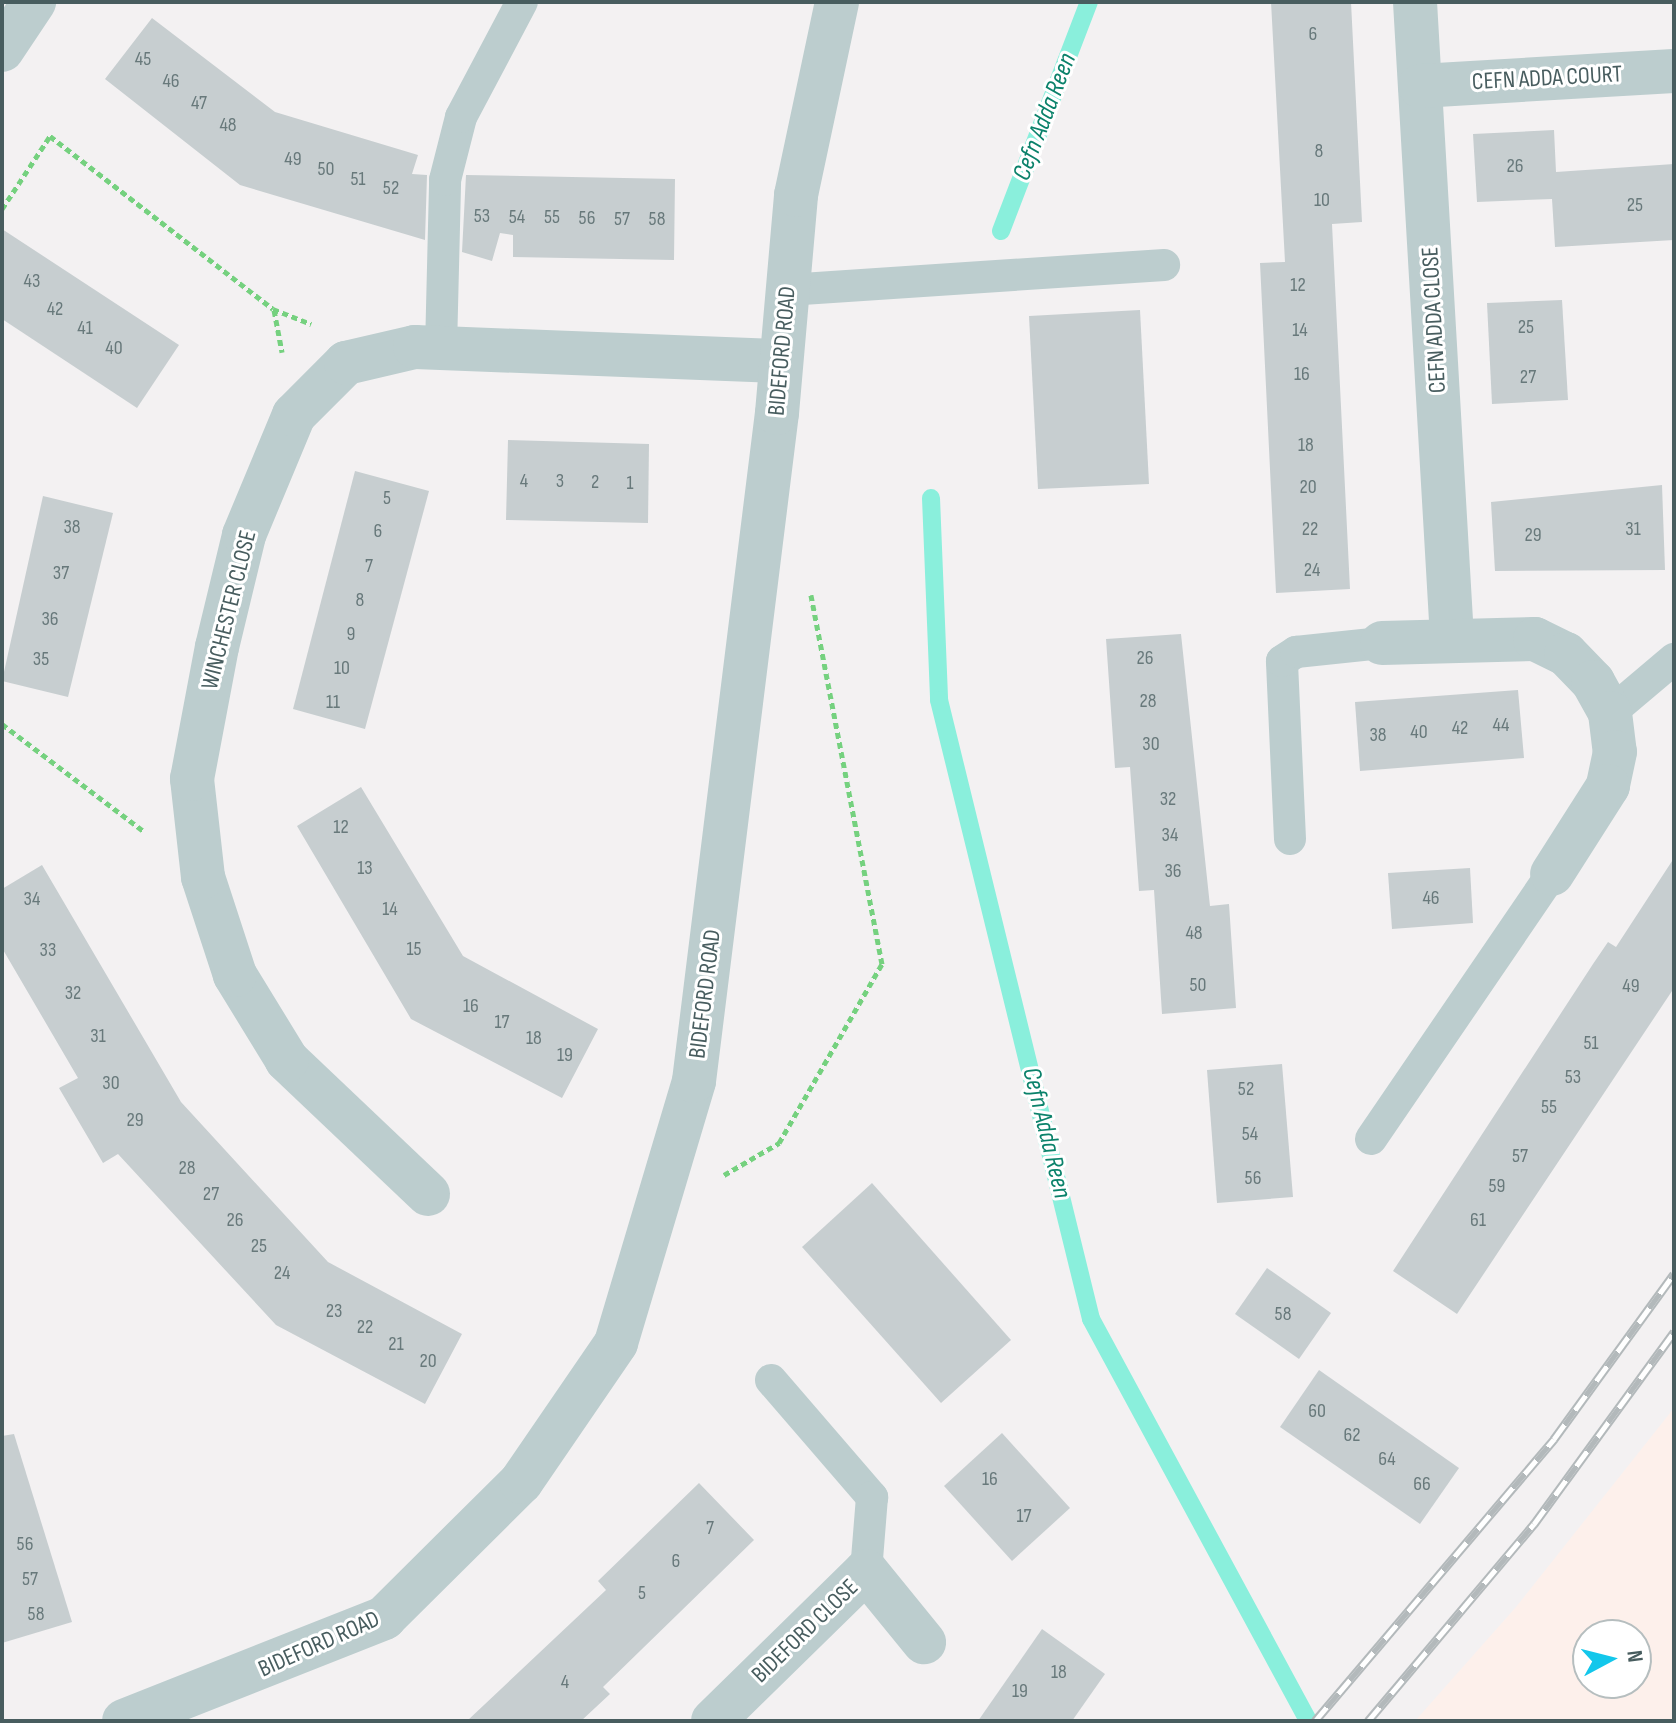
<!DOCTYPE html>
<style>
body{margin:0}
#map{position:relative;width:1676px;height:1723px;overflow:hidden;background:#f3f1f2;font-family:"Sofia Sans Condensed",sans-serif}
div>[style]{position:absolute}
.commercial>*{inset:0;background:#fdf0eb}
.stream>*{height:18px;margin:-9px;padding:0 9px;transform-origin:9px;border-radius:9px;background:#8aefdc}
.building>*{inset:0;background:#c7ced0}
.path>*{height:5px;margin-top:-2.5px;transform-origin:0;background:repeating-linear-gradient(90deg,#75d17f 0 6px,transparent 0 10px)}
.service>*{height:32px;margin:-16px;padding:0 16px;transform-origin:16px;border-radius:16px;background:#bccdce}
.minor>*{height:44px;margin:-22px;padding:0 22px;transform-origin:22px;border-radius:22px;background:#bccdce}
.rail>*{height:9px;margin-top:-4.5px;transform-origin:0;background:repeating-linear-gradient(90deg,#fff 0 18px,#b3b9bb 0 36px);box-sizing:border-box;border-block:2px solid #b3b9bb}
span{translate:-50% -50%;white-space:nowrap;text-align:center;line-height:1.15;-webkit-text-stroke:6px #fff;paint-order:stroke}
.number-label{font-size:20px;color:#68797b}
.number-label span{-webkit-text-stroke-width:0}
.street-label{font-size:24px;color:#485d5f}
.water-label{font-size:26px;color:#0b826b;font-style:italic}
.frame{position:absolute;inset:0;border:4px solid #485d5f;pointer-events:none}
.north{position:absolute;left:1572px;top:1619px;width:80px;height:80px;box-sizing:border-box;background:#fff;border:2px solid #b6bebf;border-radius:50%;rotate:83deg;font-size:22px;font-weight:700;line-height:32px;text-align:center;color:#485d5f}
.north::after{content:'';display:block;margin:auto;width:28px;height:36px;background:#13c7eb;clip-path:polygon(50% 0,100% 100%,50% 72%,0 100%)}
</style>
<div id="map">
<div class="commercial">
<div style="clip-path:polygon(evenodd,1674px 1408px,1674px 1721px,1415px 1721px,1516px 1607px,1674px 1408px,1588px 1635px,1636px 1635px,1636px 1683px,1588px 1683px,1588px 1635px)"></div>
</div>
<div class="stream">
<div style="left:1001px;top:231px;width:245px;rotate:-69deg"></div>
<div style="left:931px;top:498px;width:202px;rotate:87.7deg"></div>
<div style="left:939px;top:700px;width:637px;rotate:76.2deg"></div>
<div style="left:1091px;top:1319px;width:457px;rotate:61.6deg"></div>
</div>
<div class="building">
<div style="clip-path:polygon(1271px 2px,1351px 2px,1362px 222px,1332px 224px,1350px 589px,1276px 593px,1260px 263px,1285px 262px)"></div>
<div style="clip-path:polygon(152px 18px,275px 112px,418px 155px,412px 174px,427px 175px,425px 240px,240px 185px,105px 79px)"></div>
<div style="clip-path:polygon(1554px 130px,1556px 172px,1674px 164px,1674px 240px,1555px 247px,1552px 199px,1477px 202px,1473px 134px)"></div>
<div style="clip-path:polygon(466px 175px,675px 179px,674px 260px,513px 257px,513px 235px,500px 233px,492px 261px,462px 252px)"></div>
<div style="clip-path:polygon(2px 229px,179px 345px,137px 408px,2px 319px)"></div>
<div style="clip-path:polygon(1562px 300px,1568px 400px,1492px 404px,1487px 303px)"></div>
<div style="clip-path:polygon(1140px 310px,1149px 484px,1038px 489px,1029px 316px)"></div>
<div style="clip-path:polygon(508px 440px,649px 444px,648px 523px,506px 520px)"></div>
<div style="clip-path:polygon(355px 471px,429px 491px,365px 729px,293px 709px)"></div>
<div style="clip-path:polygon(1662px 485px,1665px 570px,1495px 571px,1491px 502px)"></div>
<div style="clip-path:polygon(43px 496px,113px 513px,68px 697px,2px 681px)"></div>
<div style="clip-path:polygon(1181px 634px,1210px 906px,1229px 904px,1236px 1008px,1162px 1014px,1154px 890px,1139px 891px,1130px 767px,1115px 768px,1106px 639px)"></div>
<div style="clip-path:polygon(1518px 690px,1524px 758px,1360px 771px,1355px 702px)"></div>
<div style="clip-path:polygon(361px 787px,463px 956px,598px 1029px,562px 1098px,411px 1019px,297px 826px)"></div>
<div style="clip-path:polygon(1674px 858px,1674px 988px,1457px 1314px,1393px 1271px,1593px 964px,1608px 942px,1616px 947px)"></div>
<div style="clip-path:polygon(42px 865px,181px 1102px,328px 1262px,462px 1334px,425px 1404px,276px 1325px,118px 1154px,103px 1163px,59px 1088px,78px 1078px,2px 948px,2px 889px)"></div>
<div style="clip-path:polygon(1470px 868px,1473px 923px,1392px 929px,1388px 873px)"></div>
<div style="clip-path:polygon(1282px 1064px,1293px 1197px,1217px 1203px,1207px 1070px)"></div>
<div style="clip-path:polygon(872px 1183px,1011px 1340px,941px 1403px,802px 1247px)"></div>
<div style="clip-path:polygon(1267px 1268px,1331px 1313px,1299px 1359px,1235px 1314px)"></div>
<div style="clip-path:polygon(1319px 1370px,1459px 1468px,1420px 1524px,1280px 1427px)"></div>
<div style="clip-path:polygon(1002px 1433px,1070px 1508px,1012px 1561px,944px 1486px)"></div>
<div style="clip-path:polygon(14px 1434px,72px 1622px,2px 1643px,2px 1436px)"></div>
<div style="clip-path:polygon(699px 1483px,754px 1540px,603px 1687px,610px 1694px,581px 1721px,467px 1721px,606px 1590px,598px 1581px)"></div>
<div style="clip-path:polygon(1042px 1629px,1105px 1674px,1072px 1721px,978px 1721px)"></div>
</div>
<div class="path">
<div style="left:2px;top:209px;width:87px;rotate:-56.7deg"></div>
<div style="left:50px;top:136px;width:282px;rotate:37.8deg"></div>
<div style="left:273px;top:309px;width:41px;rotate:21.5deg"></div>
<div style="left:274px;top:310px;width:43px;rotate:79.2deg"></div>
<div style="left:2px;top:724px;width:179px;rotate:37.1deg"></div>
<div style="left:724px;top:1175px;width:64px;rotate:-30.2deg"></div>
<div style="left:779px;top:1143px;width:207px;rotate:-60.1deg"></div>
<div style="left:882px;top:964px;width:376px;rotate:-100.9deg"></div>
</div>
<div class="service">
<div style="left:787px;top:290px;width:378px;rotate:-3.8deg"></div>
<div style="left:441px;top:349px;width:169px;rotate:-88.6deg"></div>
<div style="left:445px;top:180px;width:65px;rotate:-75.7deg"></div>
<div style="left:461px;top:117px;width:130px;rotate:-62.1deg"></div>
<div style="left:1610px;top:713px;width:84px;rotate:-40.2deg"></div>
<div style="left:1290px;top:839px;width:178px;rotate:-92.6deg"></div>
<div style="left:1282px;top:661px;width:17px;rotate:-33deg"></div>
<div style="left:1296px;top:652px;width:86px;rotate:-6deg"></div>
<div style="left:1371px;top:1139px;width:321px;rotate:-55.7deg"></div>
<div style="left:771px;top:1380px;width:155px;rotate:49.2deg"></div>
<div style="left:872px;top:1497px;width:74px;rotate:94.6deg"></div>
</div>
<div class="minor">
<div style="left:1415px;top:2px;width:637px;rotate:86.67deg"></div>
<div style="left:2px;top:50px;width:58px;rotate:-56.3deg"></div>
<div style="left:1420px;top:86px;width:254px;rotate:-3.4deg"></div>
<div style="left:1382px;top:643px;width:153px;rotate:-1.5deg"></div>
<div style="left:1535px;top:639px;width:34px;rotate:26deg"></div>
<div style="left:1566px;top:654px;width:39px;rotate:46deg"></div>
<div style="left:1593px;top:682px;width:35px;rotate:61deg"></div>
<div style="left:1610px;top:713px;width:39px;rotate:83deg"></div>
<div style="left:1615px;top:752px;width:35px;rotate:102deg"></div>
<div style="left:1608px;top:786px;width:104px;rotate:122.5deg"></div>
<div style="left:428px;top:1194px;width:195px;rotate:-136.5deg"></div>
<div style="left:287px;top:1060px;width:100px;rotate:-121.5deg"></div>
<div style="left:235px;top:975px;width:103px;rotate:-108.1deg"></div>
<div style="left:203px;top:877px;width:99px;rotate:-96.4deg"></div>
<div style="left:192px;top:779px;width:134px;rotate:-79.3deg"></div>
<div style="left:217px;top:647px;width:115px;rotate:-76.4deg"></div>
<div style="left:244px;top:535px;width:130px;rotate:-67.4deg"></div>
<div style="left:294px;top:415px;width:74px;rotate:-45deg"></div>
<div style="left:346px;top:363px;width:71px;rotate:-13.1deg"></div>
<div style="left:415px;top:347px;width:366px;rotate:2.2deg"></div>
<div style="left:124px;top:1721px;width:280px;rotate:-21.6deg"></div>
<div style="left:384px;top:1618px;width:193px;rotate:-44.8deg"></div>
<div style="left:521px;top:1482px;width:168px;rotate:-55.6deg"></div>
<div style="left:616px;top:1343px;width:273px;rotate:-73.4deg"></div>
<div style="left:694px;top:1081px;width:673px;rotate:-82.92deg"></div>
<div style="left:777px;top:413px;width:219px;rotate:-85deg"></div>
<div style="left:796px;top:195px;width:197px;rotate:-78deg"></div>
<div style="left:713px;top:1721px;width:214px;rotate:-44.4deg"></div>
<div style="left:866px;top:1571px;width:92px;rotate:50.8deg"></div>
</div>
<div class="rail">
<div style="left:1315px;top:1721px;width:370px;rotate:-49.7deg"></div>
<div style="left:1554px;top:1439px;width:204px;rotate:-54deg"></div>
<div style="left:1368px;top:1721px;width:258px;rotate:-49.9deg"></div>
<div style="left:1534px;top:1524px;width:238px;rotate:-53.9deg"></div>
</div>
<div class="number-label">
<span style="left:1313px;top:34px">6</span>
<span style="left:143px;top:59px">45</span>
<span style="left:171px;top:81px">46</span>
<span style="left:199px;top:103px">47</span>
<span style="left:228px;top:125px">48</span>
<span style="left:1319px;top:151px">8</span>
<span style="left:293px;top:159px">49</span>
<span style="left:1515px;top:166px">26</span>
<span style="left:326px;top:169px">50</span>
<span style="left:358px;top:179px">51</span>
<span style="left:391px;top:188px">52</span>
<span style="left:1322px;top:200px">10</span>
<span style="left:1635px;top:205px">25</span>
<span style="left:482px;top:216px">53</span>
<span style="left:517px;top:217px">54</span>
<span style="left:552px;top:217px">55</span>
<span style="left:587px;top:218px">56</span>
<span style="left:622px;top:219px">57</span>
<span style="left:657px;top:219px">58</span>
<span style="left:32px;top:281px">43</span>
<span style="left:1298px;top:285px">12</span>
<span style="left:55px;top:309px">42</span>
<span style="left:1526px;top:327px">25</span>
<span style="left:85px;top:328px">41</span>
<span style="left:1300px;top:330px">14</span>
<span style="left:114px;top:348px">40</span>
<span style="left:1302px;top:374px">16</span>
<span style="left:1528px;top:377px">27</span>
<span style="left:1306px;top:445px">18</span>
<span style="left:524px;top:481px">4</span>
<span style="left:560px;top:481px">3</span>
<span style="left:595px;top:482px">2</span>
<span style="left:630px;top:483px">1</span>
<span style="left:1308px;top:487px">20</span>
<span style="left:387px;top:498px">5</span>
<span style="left:72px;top:527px">38</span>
<span style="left:1310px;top:529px">22</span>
<span style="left:1633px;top:529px">31</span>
<span style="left:378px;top:531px">6</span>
<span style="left:1533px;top:535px">29</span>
<span style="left:369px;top:566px">7</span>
<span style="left:1312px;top:570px">24</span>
<span style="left:61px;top:573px">37</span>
<span style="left:360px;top:600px">8</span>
<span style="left:50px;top:619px">36</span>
<span style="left:351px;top:634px">9</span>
<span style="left:1145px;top:658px">26</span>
<span style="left:41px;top:659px">35</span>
<span style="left:342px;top:668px">10</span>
<span style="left:1148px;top:701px">28</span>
<span style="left:333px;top:702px">11</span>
<span style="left:1501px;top:725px">44</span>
<span style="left:1460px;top:728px">42</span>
<span style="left:1419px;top:732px">40</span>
<span style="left:1378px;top:735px">38</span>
<span style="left:1151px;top:744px">30</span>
<span style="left:1168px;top:799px">32</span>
<span style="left:341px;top:827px">12</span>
<span style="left:1170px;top:835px">34</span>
<span style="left:365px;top:868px">13</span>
<span style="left:1173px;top:871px">36</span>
<span style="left:1431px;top:898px">46</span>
<span style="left:32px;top:899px">34</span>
<span style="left:390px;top:909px">14</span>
<span style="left:1194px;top:933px">48</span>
<span style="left:414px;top:949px">15</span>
<span style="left:48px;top:950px">33</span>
<span style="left:1198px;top:985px">50</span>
<span style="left:1631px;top:986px">49</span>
<span style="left:73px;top:993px">32</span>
<span style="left:471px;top:1006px">16</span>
<span style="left:502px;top:1022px">17</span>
<span style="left:98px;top:1036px">31</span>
<span style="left:534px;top:1038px">18</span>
<span style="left:1591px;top:1043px">51</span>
<span style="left:565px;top:1055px">19</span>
<span style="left:1573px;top:1077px">53</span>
<span style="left:111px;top:1083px">30</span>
<span style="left:1246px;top:1089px">52</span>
<span style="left:1549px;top:1107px">55</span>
<span style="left:135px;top:1120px">29</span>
<span style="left:1250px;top:1134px">54</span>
<span style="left:1520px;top:1156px">57</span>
<span style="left:187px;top:1168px">28</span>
<span style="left:1253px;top:1178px">56</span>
<span style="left:1497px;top:1186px">59</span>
<span style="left:211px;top:1194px">27</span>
<span style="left:235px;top:1220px">26</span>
<span style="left:1478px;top:1220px">61</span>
<span style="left:259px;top:1246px">25</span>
<span style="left:282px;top:1273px">24</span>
<span style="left:334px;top:1311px">23</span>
<span style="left:1283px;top:1314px">58</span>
<span style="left:365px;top:1327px">22</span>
<span style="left:396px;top:1344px">21</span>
<span style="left:428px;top:1361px">20</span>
<span style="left:1317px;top:1411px">60</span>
<span style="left:1352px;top:1435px">62</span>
<span style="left:1387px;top:1459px">64</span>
<span style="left:990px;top:1479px">16</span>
<span style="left:1422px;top:1484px">66</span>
<span style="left:1024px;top:1516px">17</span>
<span style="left:710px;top:1528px">7</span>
<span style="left:25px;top:1544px">56</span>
<span style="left:676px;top:1561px">6</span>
<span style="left:30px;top:1579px">57</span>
<span style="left:642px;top:1593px">5</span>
<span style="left:36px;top:1614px">58</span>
<span style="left:1059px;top:1672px">18</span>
<span style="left:565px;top:1682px">4</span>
<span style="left:1020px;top:1691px">19</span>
</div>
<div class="street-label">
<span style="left:1547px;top:78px;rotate:-3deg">CEFN ADDA COURT</span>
<span style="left:1434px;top:320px;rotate:-93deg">CEFN ADDA CLOSE</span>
<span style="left:782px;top:351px;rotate:-85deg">BIDEFORD ROAD</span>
<span style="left:229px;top:610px;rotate:-76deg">WINCHESTER CLOSE</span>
<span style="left:705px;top:994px;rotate:-83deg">BIDEFORD ROAD</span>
<span style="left:805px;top:1631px;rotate:-44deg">BIDEFORD CLOSE</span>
<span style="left:319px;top:1644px;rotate:-24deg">BIDEFORD ROAD</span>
</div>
<div class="water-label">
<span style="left:1045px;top:117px;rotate:-69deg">Cefn Adda Reen</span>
<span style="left:1046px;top:1133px;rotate:76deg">Cefn Adda Reen</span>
</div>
<div class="frame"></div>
<div class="north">N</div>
</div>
